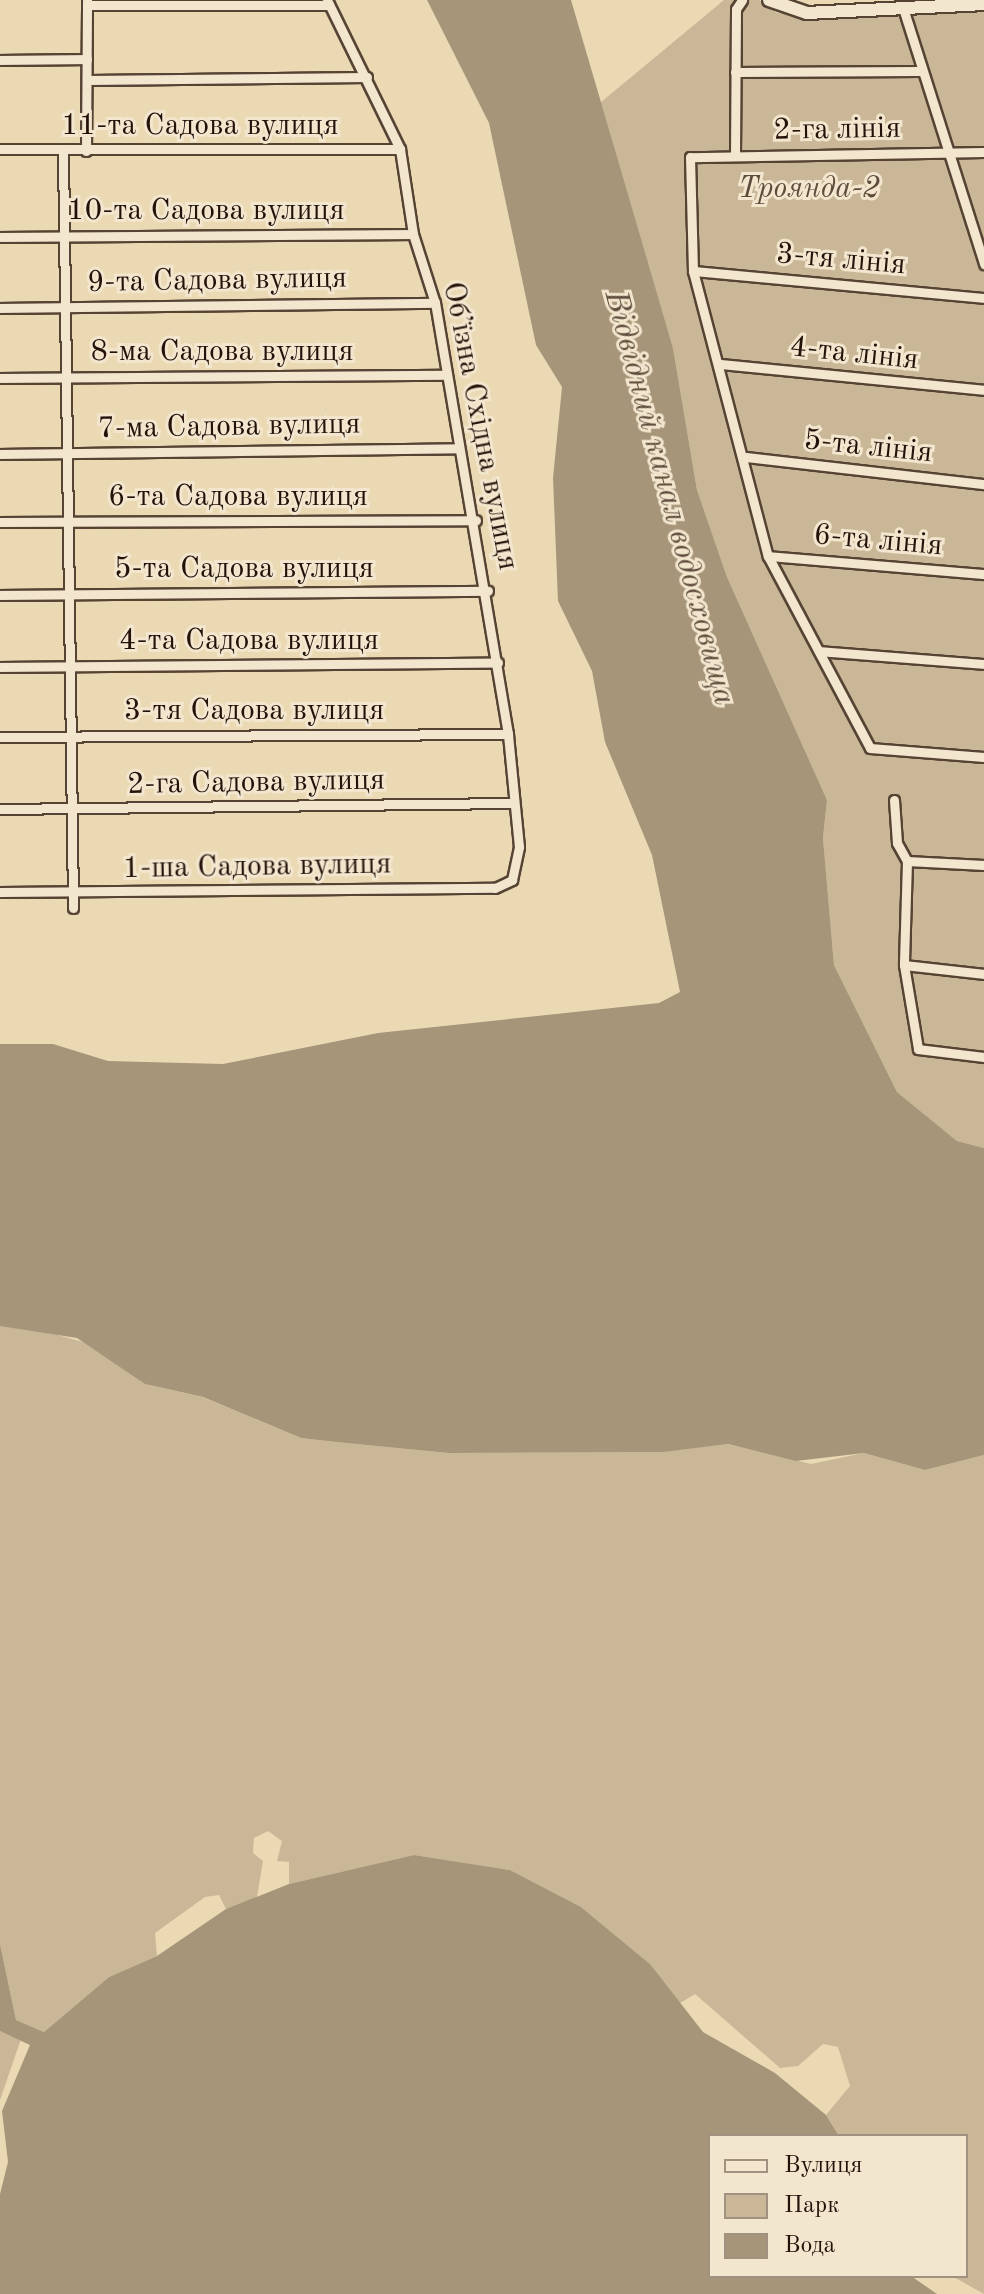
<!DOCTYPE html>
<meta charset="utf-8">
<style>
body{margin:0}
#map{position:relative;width:984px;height:2294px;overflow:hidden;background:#ebd9b4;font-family:"Old Standard TT",serif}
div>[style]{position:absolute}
.green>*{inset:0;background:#c9b797}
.water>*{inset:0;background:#a7957a}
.roads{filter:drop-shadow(2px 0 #564334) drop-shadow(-2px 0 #564334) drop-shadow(0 2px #564334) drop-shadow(0 -2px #564334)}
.street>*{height:9px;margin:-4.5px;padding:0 4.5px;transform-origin:4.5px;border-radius:4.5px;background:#f2e6ce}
.secondary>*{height:12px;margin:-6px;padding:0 6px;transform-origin:6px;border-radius:6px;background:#f2e6ce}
span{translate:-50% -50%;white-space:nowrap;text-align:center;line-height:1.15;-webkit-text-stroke:6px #f2e6ce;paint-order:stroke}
.street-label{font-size:30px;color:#24110a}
.park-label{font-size:30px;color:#5e4b3b;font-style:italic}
.water-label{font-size:32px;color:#5f4c3c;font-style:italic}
.legend{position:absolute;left:708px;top:2134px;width:260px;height:144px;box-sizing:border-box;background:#f2e6ce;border:2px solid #a09180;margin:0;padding:10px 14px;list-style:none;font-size:24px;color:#24110a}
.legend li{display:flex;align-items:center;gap:16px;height:40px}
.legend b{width:40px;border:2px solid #a09180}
</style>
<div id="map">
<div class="green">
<div style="clip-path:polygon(724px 0,759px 0,777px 13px,800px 15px,984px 7px,984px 1148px,957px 1141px,897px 1092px,834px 965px,823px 838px,827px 800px,727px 577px,697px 490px,673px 348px,600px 103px)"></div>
<div style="clip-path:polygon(15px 1323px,90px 1344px,145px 1384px,202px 1397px,301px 1438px,336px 1442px,448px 1453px,663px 1452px,727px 1444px,811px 1464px,864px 1453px,925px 1470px,984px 1455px,984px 2294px,952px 2276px,966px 2276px,966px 2136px,839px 2136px,826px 2115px,850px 2086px,838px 2047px,823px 2044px,798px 2066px,780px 2068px,695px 1994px,677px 2005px,650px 1964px,581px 1907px,510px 1870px,414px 1855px,289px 1884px,289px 1862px,277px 1861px,282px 1841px,268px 1831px,254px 1838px,253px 1853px,263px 1861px,257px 1897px,226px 1909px,219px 1895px,205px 1897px,155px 1933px,157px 1956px,109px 1977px,44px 2032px,16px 2020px,0 1944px,0 1326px)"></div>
<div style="clip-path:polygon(0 2031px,21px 2039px,0 2100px)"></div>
</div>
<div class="water">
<div style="clip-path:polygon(427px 0,571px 0,673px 348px,697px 490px,727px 577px,827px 800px,823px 838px,834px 965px,897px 1092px,957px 1141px,984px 1148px,984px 1455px,925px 1470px,864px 1453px,796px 1461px,728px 1444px,664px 1452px,448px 1453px,336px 1442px,301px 1438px,203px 1397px,145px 1384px,77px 1338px,0 1326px,0 1044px,53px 1044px,108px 1061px,223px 1064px,378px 1033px,659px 1003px,680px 992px,652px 855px,605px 742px,592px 671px,558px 601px,553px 478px,562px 387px,536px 345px,489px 123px)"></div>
<div style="clip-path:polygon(414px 1855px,510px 1870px,581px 1907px,650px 1964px,703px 2032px,775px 2073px,826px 2115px,839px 2136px,710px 2136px,710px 2276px,911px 2276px,937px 2294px,0 2294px,0 2194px,8px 2162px,2px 2111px,30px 2045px,0 2031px,0 1944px,16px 2020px,44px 2032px,109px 1977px,157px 1956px,226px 1909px,289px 1884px)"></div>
</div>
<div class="roads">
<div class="street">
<div style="left:87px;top:5px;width:242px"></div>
<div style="left:903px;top:8px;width:269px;rotate:72.4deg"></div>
<div style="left:0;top:60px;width:87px;rotate:-0.7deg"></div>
<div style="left:735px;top:72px;width:185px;rotate:-0.3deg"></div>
<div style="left:88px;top:80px;width:279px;rotate:-0.6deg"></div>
<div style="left:0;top:149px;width:400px"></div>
<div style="left:63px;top:151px;width:757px;rotate:89.24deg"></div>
<div style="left:86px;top:151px;width:151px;rotate:-89.6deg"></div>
<div style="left:984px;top:152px;width:294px;rotate:179deg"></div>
<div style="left:690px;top:157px;width:114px;rotate:88.5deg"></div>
<div style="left:693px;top:271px;width:295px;rotate:75.3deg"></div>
<div style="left:768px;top:556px;width:217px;rotate:62deg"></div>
<div style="left:870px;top:748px;width:114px;rotate:4.5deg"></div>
<div style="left:735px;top:155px;width:146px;rotate:-89.6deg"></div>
<div style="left:736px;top:9px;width:11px;rotate:-56deg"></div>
<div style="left:0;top:237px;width:413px;rotate:-0.4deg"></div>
<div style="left:693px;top:271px;width:292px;rotate:5.3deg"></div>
<div style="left:0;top:308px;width:435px;rotate:-0.7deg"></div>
<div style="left:720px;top:364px;width:265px;rotate:5.6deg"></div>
<div style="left:0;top:378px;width:445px;rotate:-0.4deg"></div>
<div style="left:0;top:454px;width:459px;rotate:-0.7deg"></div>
<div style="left:746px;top:457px;width:240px;rotate:6.5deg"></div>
<div style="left:0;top:522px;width:476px;rotate:-0.2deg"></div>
<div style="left:768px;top:556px;width:217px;rotate:4.8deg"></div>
<div style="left:0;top:595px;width:488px;rotate:-0.5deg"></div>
<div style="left:819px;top:651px;width:166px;rotate:4.5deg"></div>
<div style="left:0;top:667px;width:498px;rotate:-0.5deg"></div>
<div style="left:0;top:737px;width:508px;rotate:-0.34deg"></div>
<div style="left:894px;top:800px;width:43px;rotate:86deg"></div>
<div style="left:897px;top:843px;width:21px;rotate:61deg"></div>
<div style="left:907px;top:861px;width:104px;rotate:91.7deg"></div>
<div style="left:904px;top:965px;width:85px;rotate:80.5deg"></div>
<div style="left:918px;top:1049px;width:66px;rotate:6.9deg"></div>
<div style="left:0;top:809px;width:513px;rotate:-0.67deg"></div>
<div style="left:907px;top:861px;width:77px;rotate:3deg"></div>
<div style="left:0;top:892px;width:495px;rotate:-0.5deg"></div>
<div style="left:495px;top:888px;width:19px;rotate:-25deg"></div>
<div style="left:512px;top:880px;width:34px;rotate:-78deg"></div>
<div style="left:519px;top:847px;width:114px;rotate:-95.6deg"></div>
<div style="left:508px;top:734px;width:437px;rotate:-99.6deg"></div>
<div style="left:435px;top:303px;width:72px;rotate:-107.7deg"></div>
<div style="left:413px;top:234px;width:86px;rotate:-98.7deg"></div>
<div style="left:400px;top:149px;width:166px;rotate:-116.1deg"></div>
<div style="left:904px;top:965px;width:81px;rotate:6.4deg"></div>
</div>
<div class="secondary">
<div style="left:769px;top:0;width:40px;rotate:18.9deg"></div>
<div style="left:807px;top:13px;width:177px;rotate:-2.9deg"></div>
</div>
</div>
<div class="street-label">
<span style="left:200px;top:126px">11-та Садова вулиця</span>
<span style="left:837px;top:130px;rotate:-1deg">2-га лінія</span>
<span style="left:206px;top:211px">10-та Садова вулиця</span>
<span style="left:841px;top:260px;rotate:5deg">3-тя лінія</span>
<span style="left:217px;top:281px;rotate:-1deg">9-та Садова вулиця</span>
<span style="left:222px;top:352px">8-ма Садова вулиця</span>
<span style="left:854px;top:354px;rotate:6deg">4-та лінія</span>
<span style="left:480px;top:426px;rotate:79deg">Обʼїзна Східна вулиця</span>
<span style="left:229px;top:427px;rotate:-1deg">7-ма Садова вулиця</span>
<span style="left:868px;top:447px;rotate:6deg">5-та лінія</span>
<span style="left:238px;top:497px">6-та Садова вулиця</span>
<span style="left:878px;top:541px;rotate:5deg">6-та лінія</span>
<span style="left:244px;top:569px">5-та Садова вулиця</span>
<span style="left:249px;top:641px">4-та Садова вулиця</span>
<span style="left:254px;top:711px">3-тя Садова вулиця</span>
<span style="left:256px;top:783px;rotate:-1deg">2-га Садова вулиця</span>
<span style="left:257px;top:867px;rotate:-1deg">1-ша Садова вулиця</span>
</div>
<div class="park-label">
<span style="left:809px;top:189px">Троянда-2</span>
</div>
<div class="water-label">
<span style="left:668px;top:498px;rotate:75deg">Відвідний канал водосховища</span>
</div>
<ul class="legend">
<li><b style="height:10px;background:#f2e6ce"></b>Вулиця</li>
<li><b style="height:22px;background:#c9b797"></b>Парк</li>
<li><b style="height:22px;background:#a7957a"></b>Вода</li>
</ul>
</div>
